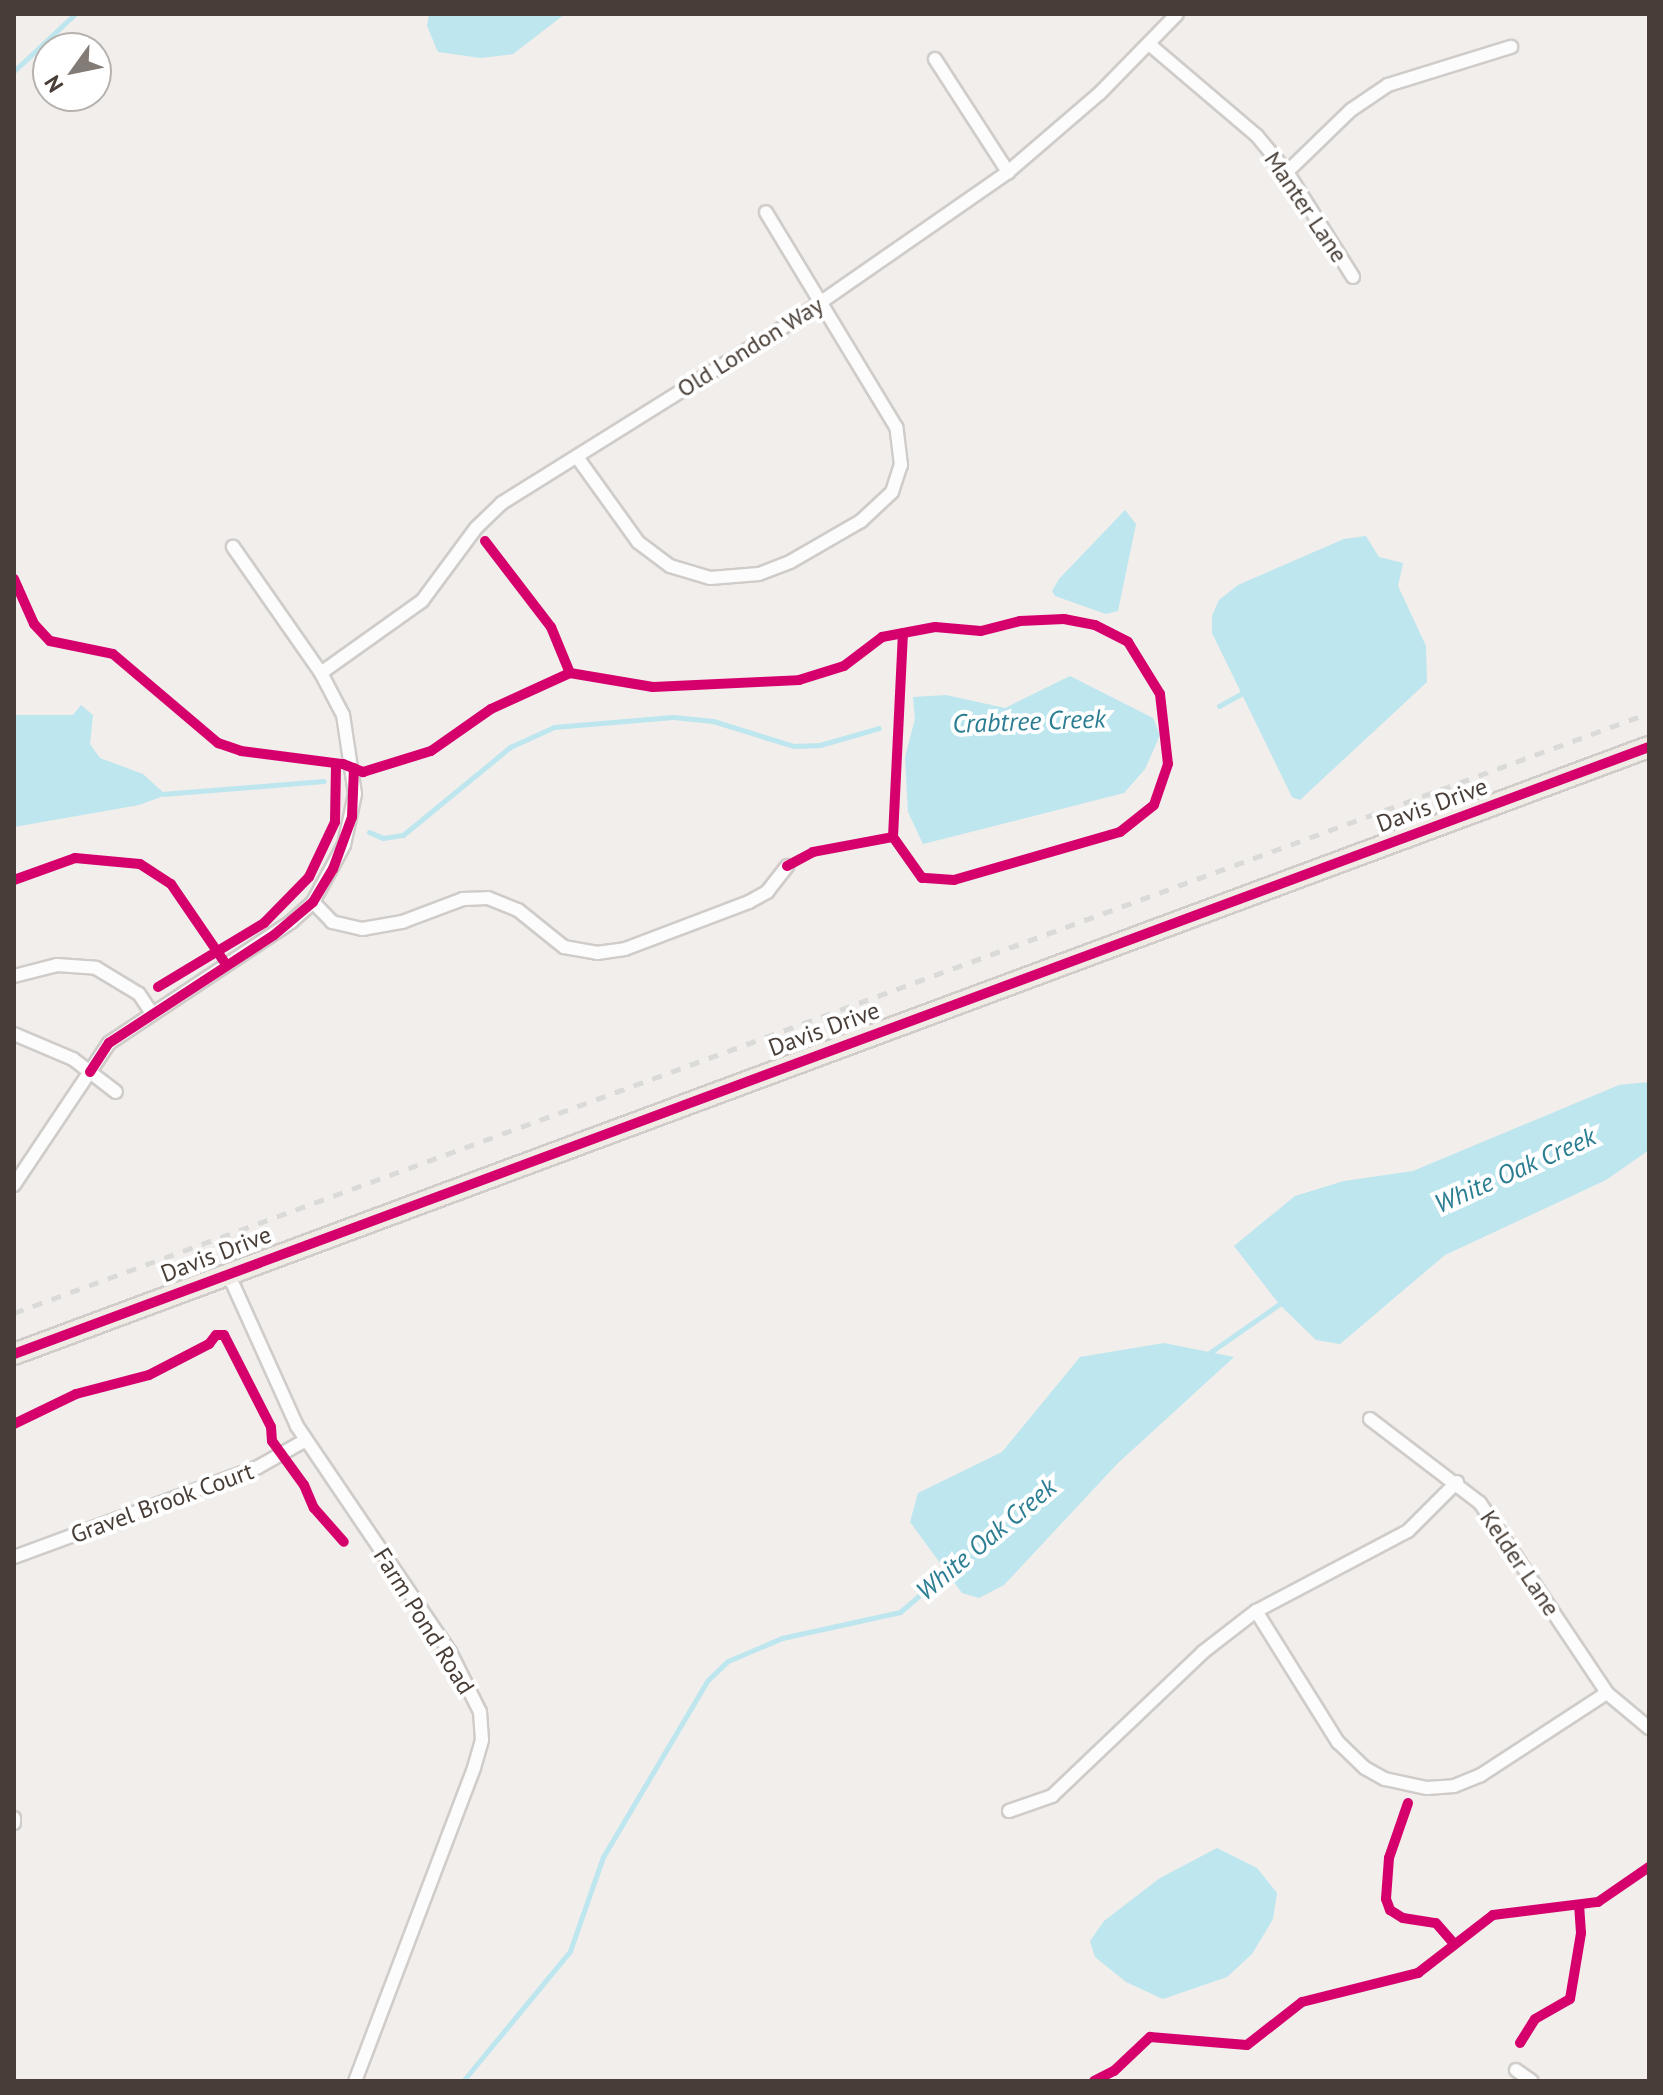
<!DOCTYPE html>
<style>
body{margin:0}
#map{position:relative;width:1663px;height:2095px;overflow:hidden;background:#f1eeec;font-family:"PT Sans",sans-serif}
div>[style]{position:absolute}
.water>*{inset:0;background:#bde6ee}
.stream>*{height:5px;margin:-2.5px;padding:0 2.5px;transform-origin:2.5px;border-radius:2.5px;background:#bde6ee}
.roads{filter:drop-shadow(2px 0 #cfccc9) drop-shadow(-2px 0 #cfccc9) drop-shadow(0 2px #cfccc9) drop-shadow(0 -2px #cfccc9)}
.street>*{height:12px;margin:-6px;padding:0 6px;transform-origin:6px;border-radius:6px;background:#fdfcfc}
.primary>*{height:20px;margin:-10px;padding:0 10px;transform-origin:10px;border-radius:10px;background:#f1ebe5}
.rail>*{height:5px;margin-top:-2.5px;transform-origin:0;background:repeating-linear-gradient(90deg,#dadad9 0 10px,transparent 0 20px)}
.cycleway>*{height:10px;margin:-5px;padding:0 5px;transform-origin:5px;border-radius:5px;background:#d6006c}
span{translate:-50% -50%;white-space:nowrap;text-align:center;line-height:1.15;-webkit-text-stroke:8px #fff;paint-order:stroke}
.street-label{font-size:24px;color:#483e37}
.water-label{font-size:26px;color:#2b7e92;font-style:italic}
.frame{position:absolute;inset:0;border:16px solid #483e37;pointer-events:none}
.north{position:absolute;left:32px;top:32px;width:80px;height:80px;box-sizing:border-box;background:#fff;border:2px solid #b6b2af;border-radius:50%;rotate:237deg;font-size:22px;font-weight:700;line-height:32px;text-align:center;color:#483e37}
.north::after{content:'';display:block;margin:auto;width:28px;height:36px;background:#837c76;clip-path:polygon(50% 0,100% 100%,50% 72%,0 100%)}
</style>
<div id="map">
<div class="water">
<div style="clip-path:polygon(429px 14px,565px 14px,513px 54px,481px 58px,438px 52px,427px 26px)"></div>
<div style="clip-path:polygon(1125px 510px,1136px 524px,1118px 611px,1106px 614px,1055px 596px,1052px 591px,1059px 579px)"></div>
<div style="clip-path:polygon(1366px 536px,1379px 557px,1403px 563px,1398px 586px,1426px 646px,1427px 682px,1300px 800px,1292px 797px,1212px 633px,1212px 616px,1219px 600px,1238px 585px,1344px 539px)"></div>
<div style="clip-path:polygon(1070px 676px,1153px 718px,1160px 735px,1145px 769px,1124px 793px,923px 844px,908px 812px,905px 757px,915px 719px,913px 697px,946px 695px,1005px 708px)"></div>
<div style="clip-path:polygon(81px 705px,93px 715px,90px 744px,100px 758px,143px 774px,166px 795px,139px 805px,14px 827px,14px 715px,73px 715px)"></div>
<div style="clip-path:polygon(1649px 1082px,1649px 1150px,1606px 1180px,1445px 1255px,1340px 1344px,1316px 1340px,1279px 1304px,1234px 1246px,1295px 1196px,1344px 1181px,1413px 1171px,1619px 1085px)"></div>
<div style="clip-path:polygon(1164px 1343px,1234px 1357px,1117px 1464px,1004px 1585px,979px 1598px,962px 1593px,910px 1522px,918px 1493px,1002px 1452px,1080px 1357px)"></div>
<div style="clip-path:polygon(1217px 1848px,1257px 1868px,1277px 1893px,1273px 1919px,1252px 1954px,1227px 1977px,1163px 1999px,1126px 1982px,1095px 1957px,1090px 1941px,1104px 1921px,1160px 1878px)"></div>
</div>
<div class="stream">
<div style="left:14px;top:71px;width:83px;rotate:-43.1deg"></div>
<div style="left:1219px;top:706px;width:31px;rotate:-29deg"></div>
<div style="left:162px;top:794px;width:162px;rotate:-4.6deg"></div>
<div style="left:369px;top:832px;width:15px;rotate:23deg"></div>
<div style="left:383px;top:838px;width:20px;rotate:-9deg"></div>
<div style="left:403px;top:835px;width:139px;rotate:-39.4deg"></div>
<div style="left:510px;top:747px;width:48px;rotate:-24.4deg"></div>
<div style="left:554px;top:727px;width:119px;rotate:-4.8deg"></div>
<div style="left:673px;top:717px;width:40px;rotate:5.7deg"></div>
<div style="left:713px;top:721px;width:85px;rotate:17.2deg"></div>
<div style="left:794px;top:746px;width:26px;rotate:-2deg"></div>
<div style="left:820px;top:745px;width:61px;rotate:-16.1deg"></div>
<div style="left:1205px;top:1356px;width:94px;rotate:-35deg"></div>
<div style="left:463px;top:2081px;width:168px;rotate:-50.5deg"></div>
<div style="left:570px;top:1951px;width:100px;rotate:-70.7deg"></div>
<div style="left:603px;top:1857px;width:204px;rotate:-59.4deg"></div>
<div style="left:707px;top:1681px;width:29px;rotate:-44deg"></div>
<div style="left:728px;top:1661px;width:59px;rotate:-23.1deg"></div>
<div style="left:782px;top:1638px;width:121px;rotate:-12.4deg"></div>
<div style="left:900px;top:1612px;width:65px;rotate:-40.6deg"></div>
</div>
<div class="roads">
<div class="street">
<div style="left:1149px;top:44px;width:142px;rotate:40.4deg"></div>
<div style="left:1257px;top:136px;width:47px;rotate:50.2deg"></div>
<div style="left:1287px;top:172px;width:124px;rotate:57.8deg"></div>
<div style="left:935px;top:59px;width:135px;rotate:57.1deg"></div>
<div style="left:1287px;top:172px;width:89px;rotate:-44.1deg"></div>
<div style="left:1351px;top:110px;width:45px;rotate:-34deg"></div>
<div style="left:1388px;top:85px;width:129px;rotate:-17.2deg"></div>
<div style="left:577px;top:457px;width:105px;rotate:54.3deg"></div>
<div style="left:638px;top:542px;width:40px;rotate:37deg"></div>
<div style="left:670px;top:566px;width:42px;rotate:16.7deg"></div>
<div style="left:710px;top:578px;width:49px;rotate:-4.7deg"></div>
<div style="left:759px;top:574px;width:33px;rotate:-21deg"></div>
<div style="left:790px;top:562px;width:82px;rotate:-30deg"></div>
<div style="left:861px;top:521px;width:42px;rotate:-43.1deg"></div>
<div style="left:892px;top:492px;width:28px;rotate:-72deg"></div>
<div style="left:901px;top:465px;width:38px;rotate:-97deg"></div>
<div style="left:896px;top:427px;width:251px;rotate:-121.2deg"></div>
<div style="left:321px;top:673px;width:124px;rotate:-35.5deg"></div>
<div style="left:422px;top:601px;width:91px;rotate:-53.5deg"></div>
<div style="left:476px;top:528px;width:36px;rotate:-44deg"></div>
<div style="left:502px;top:503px;width:353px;rotate:-32deg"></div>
<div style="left:801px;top:316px;width:252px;rotate:-34.8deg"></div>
<div style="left:1008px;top:172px;width:121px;rotate:-40.7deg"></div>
<div style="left:1100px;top:93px;width:110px;rotate:-45.7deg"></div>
<div style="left:313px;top:902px;width:28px;rotate:46deg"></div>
<div style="left:332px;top:922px;width:31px;rotate:13deg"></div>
<div style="left:362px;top:929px;width:41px;rotate:-9.9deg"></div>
<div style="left:402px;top:922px;width:65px;rotate:-20.7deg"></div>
<div style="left:463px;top:899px;width:25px;rotate:-2deg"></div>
<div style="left:488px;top:898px;width:32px;rotate:22deg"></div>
<div style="left:518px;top:910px;width:59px;rotate:38.8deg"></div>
<div style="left:564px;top:947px;width:34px;rotate:10deg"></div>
<div style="left:597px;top:953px;width:28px;rotate:-8deg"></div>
<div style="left:625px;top:949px;width:133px;rotate:-20.8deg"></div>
<div style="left:749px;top:902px;width:21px;rotate:-29deg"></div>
<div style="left:767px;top:892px;width:33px;rotate:-52deg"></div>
<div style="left:14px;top:976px;width:44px;rotate:-14.3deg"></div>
<div style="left:57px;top:965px;width:39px;rotate:4deg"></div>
<div style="left:96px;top:968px;width:50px;rotate:31.2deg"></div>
<div style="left:139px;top:994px;width:23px;rotate:56deg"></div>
<div style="left:14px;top:1034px;width:64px;rotate:23deg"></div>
<div style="left:73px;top:1059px;width:54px;rotate:37.5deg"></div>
<div style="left:14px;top:1185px;width:171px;rotate:-56.2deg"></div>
<div style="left:109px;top:1043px;width:219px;rotate:-33.6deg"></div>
<div style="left:291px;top:922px;width:30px;rotate:-42deg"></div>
<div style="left:313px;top:902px;width:65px;rotate:-61.5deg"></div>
<div style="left:344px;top:845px;width:52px;rotate:-77.8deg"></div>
<div style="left:355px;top:794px;width:80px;rotate:-98.6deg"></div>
<div style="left:343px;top:715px;width:47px;rotate:-117.6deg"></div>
<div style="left:321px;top:673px;width:154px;rotate:-124.9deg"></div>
<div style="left:227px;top:1271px;width:170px;rotate:65.7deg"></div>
<div style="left:297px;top:1426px;width:273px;rotate:55.9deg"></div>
<div style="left:450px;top:1652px;width:67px;rotate:63.4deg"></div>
<div style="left:480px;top:1712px;width:28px;rotate:86deg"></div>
<div style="left:482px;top:1740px;width:29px;rotate:106deg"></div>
<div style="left:474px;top:1768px;width:335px;rotate:110.8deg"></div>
<div style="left:1370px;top:1419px;width:138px;rotate:37.4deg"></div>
<div style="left:1480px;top:1503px;width:229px;rotate:56.2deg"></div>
<div style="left:1607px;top:1693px;width:55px;rotate:39.8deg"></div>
<div style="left:1457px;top:1482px;width:69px;rotate:135deg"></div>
<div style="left:1408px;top:1531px;width:172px;rotate:152.2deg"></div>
<div style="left:1256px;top:1611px;width:155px;rotate:58deg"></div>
<div style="left:1338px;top:1742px;width:37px;rotate:44deg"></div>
<div style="left:1365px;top:1768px;width:23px;rotate:29deg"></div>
<div style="left:1385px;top:1779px;width:43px;rotate:12.1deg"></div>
<div style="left:1427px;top:1788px;width:27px;rotate:-4deg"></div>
<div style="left:1454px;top:1786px;width:29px;rotate:-22deg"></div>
<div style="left:1481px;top:1775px;width:150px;rotate:-33.1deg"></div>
<div style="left:14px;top:1557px;width:260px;rotate:-20.2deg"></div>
<div style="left:258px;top:1467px;width:55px;rotate:-29.4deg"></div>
<div style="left:1009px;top:1811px;width:46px;rotate:-19.2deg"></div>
<div style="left:1052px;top:1796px;width:209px;rotate:-43.6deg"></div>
<div style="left:1203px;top:1652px;width:67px;rotate:-37.7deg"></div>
<div style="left:14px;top:1818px;width:5px;rotate:90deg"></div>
<div style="left:1516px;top:2070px;width:19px;rotate:35deg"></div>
</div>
<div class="primary">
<div style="left:14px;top:1354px;width:1744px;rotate:-20.37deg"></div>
</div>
</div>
<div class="rail">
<div style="left:14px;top:1313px;width:1742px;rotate:-20.15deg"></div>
</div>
<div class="cycleway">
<div style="left:485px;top:541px;width:108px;rotate:52.5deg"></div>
<div style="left:551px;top:627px;width:50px;rotate:67.6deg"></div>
<div style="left:14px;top:579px;width:49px;rotate:66deg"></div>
<div style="left:34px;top:624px;width:23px;rotate:47deg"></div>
<div style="left:50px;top:641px;width:64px;rotate:11.7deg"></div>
<div style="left:113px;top:654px;width:138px;rotate:40.3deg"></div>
<div style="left:218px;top:743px;width:24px;rotate:19deg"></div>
<div style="left:241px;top:751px;width:103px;rotate:7.3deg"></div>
<div style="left:343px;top:764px;width:22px;rotate:22deg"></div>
<div style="left:363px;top:772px;width:71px;rotate:-17.2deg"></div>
<div style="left:431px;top:751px;width:73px;rotate:-35deg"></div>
<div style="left:491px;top:709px;width:87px;rotate:-24.5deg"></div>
<div style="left:570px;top:673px;width:84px;rotate:9.6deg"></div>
<div style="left:653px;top:687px;width:146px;rotate:-2.7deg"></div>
<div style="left:799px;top:680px;width:47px;rotate:-17.3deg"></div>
<div style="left:844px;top:666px;width:48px;rotate:-37.3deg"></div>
<div style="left:882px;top:637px;width:54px;rotate:-10.7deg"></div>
<div style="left:935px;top:627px;width:46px;rotate:5deg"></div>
<div style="left:981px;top:631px;width:40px;rotate:-14.4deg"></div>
<div style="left:1020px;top:621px;width:44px;rotate:-2.6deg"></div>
<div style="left:1064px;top:619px;width:32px;rotate:11deg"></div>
<div style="left:1095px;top:625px;width:37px;rotate:27deg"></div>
<div style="left:1128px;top:642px;width:61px;rotate:58.4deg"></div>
<div style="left:1160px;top:694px;width:70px;rotate:83.5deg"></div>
<div style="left:1168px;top:764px;width:43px;rotate:108.9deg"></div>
<div style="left:1154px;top:805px;width:43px;rotate:141.5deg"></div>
<div style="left:1120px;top:832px;width:173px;rotate:163.9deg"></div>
<div style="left:954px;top:880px;width:32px;rotate:-176deg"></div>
<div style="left:922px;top:878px;width:50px;rotate:-125.3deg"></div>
<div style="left:893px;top:837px;width:204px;rotate:-87.2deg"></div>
<div style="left:787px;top:866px;width:30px;rotate:-28deg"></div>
<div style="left:813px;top:852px;width:81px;rotate:-10.6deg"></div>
<div style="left:14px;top:880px;width:65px;rotate:-19.8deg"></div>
<div style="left:75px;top:858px;width:65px;rotate:5.3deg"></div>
<div style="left:140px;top:864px;width:37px;rotate:33deg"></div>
<div style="left:171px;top:884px;width:96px;rotate:55.6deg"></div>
<div style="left:158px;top:987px;width:124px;rotate:-31.1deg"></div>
<div style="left:264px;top:923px;width:64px;rotate:-45.6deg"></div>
<div style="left:309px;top:877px;width:61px;rotate:-64.7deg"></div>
<div style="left:335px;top:822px;width:58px;rotate:-89deg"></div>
<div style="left:90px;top:1072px;width:35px;rotate:-57deg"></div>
<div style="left:109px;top:1043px;width:197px;rotate:-33.2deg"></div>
<div style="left:274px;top:935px;width:51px;rotate:-40.2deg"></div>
<div style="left:313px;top:902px;width:39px;rotate:-59deg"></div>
<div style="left:333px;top:869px;width:55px;rotate:-69.9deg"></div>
<div style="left:352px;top:817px;width:49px;rotate:-87.7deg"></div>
<div style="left:14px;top:1354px;width:1744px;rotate:-20.37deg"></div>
<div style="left:14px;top:1424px;width:69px;rotate:-25.8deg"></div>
<div style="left:76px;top:1394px;width:75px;rotate:-14.6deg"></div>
<div style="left:149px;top:1375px;width:68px;rotate:-27.3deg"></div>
<div style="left:209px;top:1344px;width:11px;rotate:-52deg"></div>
<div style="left:216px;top:1335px;width:8px"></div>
<div style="left:224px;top:1335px;width:103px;rotate:62.9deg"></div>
<div style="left:271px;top:1427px;width:14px;rotate:86deg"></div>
<div style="left:272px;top:1441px;width:54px;rotate:54deg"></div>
<div style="left:304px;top:1485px;width:25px;rotate:67deg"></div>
<div style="left:314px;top:1508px;width:45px;rotate:48.6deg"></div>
<div style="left:1408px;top:1803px;width:58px;rotate:109.1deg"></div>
<div style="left:1389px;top:1858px;width:41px;rotate:94.2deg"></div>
<div style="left:1386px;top:1899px;width:12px;rotate:70deg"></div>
<div style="left:1390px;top:1910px;width:15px;rotate:32deg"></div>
<div style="left:1403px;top:1918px;width:33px;rotate:9deg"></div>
<div style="left:1436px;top:1923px;width:28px;rotate:49deg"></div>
<div style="left:1520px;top:2043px;width:28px;rotate:-58deg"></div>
<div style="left:1535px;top:2019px;width:40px;rotate:-29.7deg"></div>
<div style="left:1570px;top:1999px;width:67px;rotate:-80.5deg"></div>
<div style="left:1581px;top:1933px;width:28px;rotate:-94deg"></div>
<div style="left:1094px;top:2081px;width:22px;rotate:-27deg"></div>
<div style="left:1114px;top:2071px;width:50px;rotate:-43.4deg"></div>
<div style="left:1150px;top:2037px;width:97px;rotate:4.7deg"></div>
<div style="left:1247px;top:2045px;width:70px;rotate:-38deg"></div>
<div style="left:1302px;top:2002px;width:120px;rotate:-14deg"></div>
<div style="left:1418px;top:1973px;width:95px;rotate:-37.7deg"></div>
<div style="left:1493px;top:1915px;width:106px;rotate:-7.1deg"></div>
<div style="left:1598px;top:1902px;width:62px;rotate:-34.5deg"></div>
</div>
<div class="street-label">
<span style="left:1306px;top:207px;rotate:56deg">Manter Lane</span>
<span style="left:750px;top:347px;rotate:-32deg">Old London Way</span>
<span style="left:1432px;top:805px;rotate:-20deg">Davis Drive</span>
<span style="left:824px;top:1029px;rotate:-20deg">Davis Drive</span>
<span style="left:216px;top:1254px;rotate:-21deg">Davis Drive</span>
<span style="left:162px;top:1503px;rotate:-20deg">Gravel Brook Court</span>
<span style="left:1520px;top:1563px;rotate:56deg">Kelder Lane</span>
<span style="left:424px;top:1621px;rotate:58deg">Farm Pond Road</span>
</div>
<div class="water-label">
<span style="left:1029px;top:721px;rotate:-2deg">Crabtree Creek</span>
<span style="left:1515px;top:1170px;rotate:-24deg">White Oak Creek</span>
<span style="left:986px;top:1539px;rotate:-40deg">White Oak Creek</span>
</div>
<div class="frame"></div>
<div class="north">N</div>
</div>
